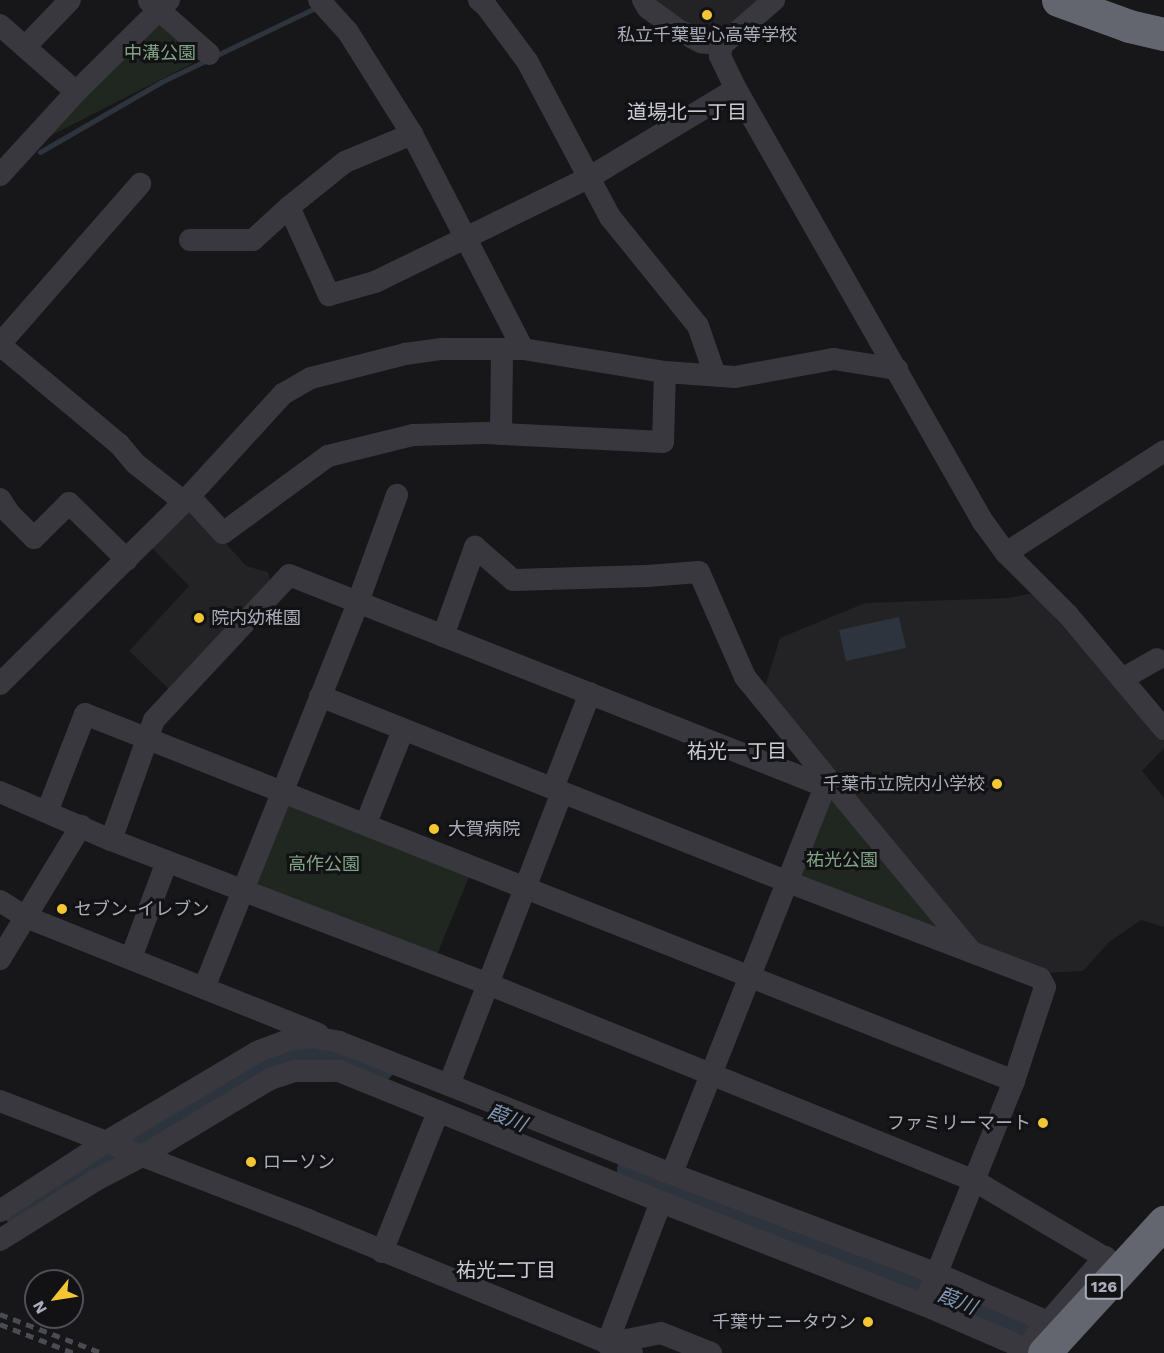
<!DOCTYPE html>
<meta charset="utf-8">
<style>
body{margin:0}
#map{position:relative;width:1164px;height:1353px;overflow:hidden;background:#171719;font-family:"Work Sans","Noto Sans JP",sans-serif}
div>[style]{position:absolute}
.built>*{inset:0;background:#232326}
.green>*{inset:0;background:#1f2720}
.water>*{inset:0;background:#2d343d}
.stream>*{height:5px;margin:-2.5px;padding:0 2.5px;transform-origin:2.5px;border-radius:2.5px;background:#2d343d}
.river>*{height:30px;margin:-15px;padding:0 15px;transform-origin:15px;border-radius:15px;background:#2d343d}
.minor>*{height:22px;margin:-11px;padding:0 11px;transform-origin:11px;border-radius:11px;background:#38383e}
.highway>*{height:33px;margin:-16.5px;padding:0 16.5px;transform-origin:16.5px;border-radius:16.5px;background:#64666f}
.rail>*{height:4.5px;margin-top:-2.25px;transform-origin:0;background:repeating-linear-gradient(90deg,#4b4c53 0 8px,transparent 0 14px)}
.dots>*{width:16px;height:16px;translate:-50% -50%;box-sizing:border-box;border:3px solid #121214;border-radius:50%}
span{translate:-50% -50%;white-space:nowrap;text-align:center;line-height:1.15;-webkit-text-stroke:6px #121214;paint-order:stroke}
.shield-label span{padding:2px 4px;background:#121214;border:2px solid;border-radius:4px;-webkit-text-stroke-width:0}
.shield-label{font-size:16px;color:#a9acb9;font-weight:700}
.poi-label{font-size:18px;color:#a9acb9}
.left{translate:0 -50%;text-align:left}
.right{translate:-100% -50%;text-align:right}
.park-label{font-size:18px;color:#80a485}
.neighbourhood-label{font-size:20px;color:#caccd5}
.water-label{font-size:20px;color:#8096b4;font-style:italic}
.north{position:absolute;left:24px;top:1269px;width:60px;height:60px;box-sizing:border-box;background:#121214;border:2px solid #4e5056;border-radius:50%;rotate:240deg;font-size:16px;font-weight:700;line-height:24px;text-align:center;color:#a9acb9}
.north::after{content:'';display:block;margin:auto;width:21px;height:27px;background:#f4c634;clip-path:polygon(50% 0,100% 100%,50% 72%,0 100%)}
</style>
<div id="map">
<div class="built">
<div style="clip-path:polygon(655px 0,761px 0,713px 41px,684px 30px)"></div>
<div style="clip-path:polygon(193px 506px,246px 566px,268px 572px,271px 584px,172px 692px,129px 651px,189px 586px,148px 544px)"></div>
<div style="clip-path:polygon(1033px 593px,1164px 741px,1164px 748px,1142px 771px,1164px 798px,1164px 927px,1141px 920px,1109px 942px,1083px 971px,1044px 973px,975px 946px,764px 690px,780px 638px,865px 603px,1009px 598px)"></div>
</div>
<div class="green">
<div style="clip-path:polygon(154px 24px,165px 25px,203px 58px,46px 138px)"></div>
<div style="clip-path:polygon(837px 798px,942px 927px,935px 934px,804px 882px,799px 873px,829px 799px)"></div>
<div style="clip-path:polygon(296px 802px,471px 872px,436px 957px,260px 889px,256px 881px,283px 807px)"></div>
</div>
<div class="water">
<div style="clip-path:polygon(899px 617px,906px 648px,846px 661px,839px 630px)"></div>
</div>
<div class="stream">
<div style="left:215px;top:56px;width:111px;rotate:-25.6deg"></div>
<div style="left:40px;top:152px;width:140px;rotate:-30deg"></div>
<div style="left:161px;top:82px;width:51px;rotate:-25.6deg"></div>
</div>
<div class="river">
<div style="left:632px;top:1170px;width:427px;rotate:22deg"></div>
<div style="left:18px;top:1211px;width:286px;rotate:-30.4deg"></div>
<div style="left:265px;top:1066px;width:38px;rotate:-20deg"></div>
<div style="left:301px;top:1053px;width:54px;rotate:3.2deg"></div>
<div style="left:355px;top:1056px;width:27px;rotate:22deg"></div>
</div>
<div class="minor">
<div style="left:319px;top:0;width:43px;rotate:47.8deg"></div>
<div style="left:348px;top:32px;width:120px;rotate:57.9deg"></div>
<div style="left:412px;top:134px;width:242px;rotate:62.7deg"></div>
<div style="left:479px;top:0;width:9px;rotate:41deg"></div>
<div style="left:486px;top:6px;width:69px;rotate:53.3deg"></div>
<div style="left:527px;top:61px;width:177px;rotate:62deg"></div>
<div style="left:610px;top:217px;width:140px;rotate:51.1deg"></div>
<div style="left:698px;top:326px;width:52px;rotate:70.9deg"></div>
<div style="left:643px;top:0;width:9px;rotate:58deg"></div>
<div style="left:648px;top:8px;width:37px;rotate:36deg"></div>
<div style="left:678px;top:30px;width:26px;rotate:28deg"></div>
<div style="left:701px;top:42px;width:21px;rotate:8deg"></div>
<div style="left:149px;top:1px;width:80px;rotate:41.5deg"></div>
<div style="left:0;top:25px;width:101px;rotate:41.4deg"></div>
<div style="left:25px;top:47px;width:65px;rotate:-46.2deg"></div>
<div style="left:736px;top:89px;width:500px;rotate:60.3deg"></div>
<div style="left:984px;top:523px;width:37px;rotate:54deg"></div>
<div style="left:1006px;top:553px;width:88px;rotate:45deg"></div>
<div style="left:1068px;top:615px;width:149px;rotate:49.9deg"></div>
<div style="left:0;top:175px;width:113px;rotate:-47.5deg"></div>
<div style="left:76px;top:92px;width:131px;rotate:-44.7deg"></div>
<div style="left:289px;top:207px;width:97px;rotate:65.6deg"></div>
<div style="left:329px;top:295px;width:48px;rotate:-15.8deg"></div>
<div style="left:375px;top:282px;width:239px;rotate:-26deg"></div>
<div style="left:590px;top:177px;width:170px;rotate:-31.1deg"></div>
<div style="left:736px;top:89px;width:37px;rotate:-116deg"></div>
<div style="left:720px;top:56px;width:11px;rotate:-80deg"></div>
<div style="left:722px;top:45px;width:69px;rotate:-40.9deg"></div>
<div style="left:190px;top:240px;width:63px"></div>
<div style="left:253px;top:240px;width:49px;rotate:-42.5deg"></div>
<div style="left:289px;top:207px;width:72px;rotate:-38.8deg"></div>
<div style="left:345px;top:162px;width:73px;rotate:-22.7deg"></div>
<div style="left:0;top:344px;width:213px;rotate:-48.8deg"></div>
<div style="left:0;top:345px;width:155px;rotate:39.8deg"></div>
<div style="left:119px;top:444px;width:26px;rotate:50deg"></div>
<div style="left:136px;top:464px;width:61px;rotate:38.4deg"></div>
<div style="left:501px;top:434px;width:85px;rotate:-89.3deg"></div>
<div style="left:189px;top:496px;width:50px;rotate:47.4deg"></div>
<div style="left:223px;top:533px;width:130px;rotate:-36.3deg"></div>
<div style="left:328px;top:456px;width:88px;rotate:-13.9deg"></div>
<div style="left:413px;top:435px;width:72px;rotate:-1.6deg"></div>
<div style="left:485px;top:433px;width:178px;rotate:2.9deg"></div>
<div style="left:663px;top:442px;width:70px;rotate:-88.4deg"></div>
<div style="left:0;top:499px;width:17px;rotate:57deg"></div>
<div style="left:9px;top:513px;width:35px;rotate:45deg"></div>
<div style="left:34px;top:538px;width:49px;rotate:-45deg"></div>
<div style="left:69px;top:503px;width:81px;rotate:44.5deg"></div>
<div style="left:1006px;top:553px;width:188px;rotate:-32.8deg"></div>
<div style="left:443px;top:636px;width:95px;rotate:-70.2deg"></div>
<div style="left:475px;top:547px;width:50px;rotate:41deg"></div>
<div style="left:513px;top:580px;width:134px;rotate:-1.7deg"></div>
<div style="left:647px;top:576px;width:52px;rotate:-4.4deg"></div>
<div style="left:699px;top:572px;width:115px;rotate:66.3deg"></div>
<div style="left:745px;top:677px;width:132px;rotate:50.9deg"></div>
<div style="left:828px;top:779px;width:425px;rotate:111.6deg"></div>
<div style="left:1122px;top:679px;width:40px;rotate:-29.7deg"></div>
<div style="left:0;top:684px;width:259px;rotate:-44.7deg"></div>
<div style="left:184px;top:502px;width:147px;rotate:-47.5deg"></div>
<div style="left:283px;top:394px;width:32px;rotate:-30deg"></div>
<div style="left:311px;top:378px;width:97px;rotate:-14.3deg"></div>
<div style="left:405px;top:354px;width:37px;rotate:-8deg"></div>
<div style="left:442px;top:349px;width:81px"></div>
<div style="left:523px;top:349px;width:144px;rotate:9.2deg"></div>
<div style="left:665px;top:372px;width:70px;rotate:4.1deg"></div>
<div style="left:735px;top:377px;width:101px;rotate:-10.3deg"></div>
<div style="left:834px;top:359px;width:64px;rotate:9deg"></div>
<div style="left:320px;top:696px;width:504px;rotate:21.67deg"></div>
<div style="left:788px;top:882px;width:270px;rotate:20.9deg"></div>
<div style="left:1040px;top:978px;width:10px;rotate:61deg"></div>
<div style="left:1045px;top:987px;width:99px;rotate:108.3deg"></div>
<div style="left:1014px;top:1081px;width:241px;rotate:111.9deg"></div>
<div style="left:828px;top:779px;width:221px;rotate:50.3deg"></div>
<div style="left:553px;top:788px;width:102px;rotate:-68.7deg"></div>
<div style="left:0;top:792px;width:121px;rotate:23.4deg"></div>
<div style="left:111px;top:840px;width:404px;rotate:20.9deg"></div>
<div style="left:488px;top:984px;width:525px;rotate:22.02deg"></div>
<div style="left:975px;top:1181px;width:171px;rotate:30.6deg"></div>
<div style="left:47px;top:812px;width:105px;rotate:-68.8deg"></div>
<div style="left:85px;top:714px;width:999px;rotate:21.56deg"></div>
<div style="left:366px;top:823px;width:100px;rotate:-68.3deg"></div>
<div style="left:111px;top:840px;width:127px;rotate:-70.3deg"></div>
<div style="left:154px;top:720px;width:198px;rotate:-47deg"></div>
<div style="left:289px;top:575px;width:575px;rotate:21.52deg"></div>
<div style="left:0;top:901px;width:31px;rotate:32deg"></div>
<div style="left:26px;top:917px;width:315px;rotate:21.8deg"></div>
<div style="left:131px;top:958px;width:103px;rotate:-69.6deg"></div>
<div style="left:0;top:959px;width:156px;rotate:-58.7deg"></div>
<div style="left:204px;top:988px;width:416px;rotate:-68.2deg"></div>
<div style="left:358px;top:602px;width:114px;rotate:-70deg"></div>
<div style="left:449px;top:1085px;width:314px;rotate:-68.9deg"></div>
<div style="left:0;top:1101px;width:330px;rotate:21.1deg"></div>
<div style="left:308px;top:1220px;width:350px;rotate:22.3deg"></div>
<div style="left:0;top:1211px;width:126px;rotate:-33.1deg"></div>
<div style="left:106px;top:1142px;width:176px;rotate:-30.8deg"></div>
<div style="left:257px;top:1052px;width:33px;rotate:-21deg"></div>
<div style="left:288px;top:1040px;width:24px;rotate:-7deg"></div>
<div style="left:312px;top:1037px;width:27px;rotate:10deg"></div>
<div style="left:339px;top:1042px;width:118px;rotate:21.4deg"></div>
<div style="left:449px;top:1085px;width:240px;rotate:21.8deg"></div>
<div style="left:672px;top:1174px;width:284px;rotate:20.6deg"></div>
<div style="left:938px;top:1274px;width:120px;rotate:23.6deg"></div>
<div style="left:0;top:1240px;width:113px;rotate:-32deg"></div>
<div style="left:96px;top:1180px;width:52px;rotate:-27.6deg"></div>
<div style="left:142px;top:1156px;width:149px;rotate:-31deg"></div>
<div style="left:270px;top:1079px;width:25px;rotate:-18deg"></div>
<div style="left:294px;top:1071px;width:45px"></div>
<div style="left:339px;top:1071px;width:348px;rotate:22.1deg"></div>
<div style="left:661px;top:1202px;width:282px;rotate:21.4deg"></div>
<div style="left:924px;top:1305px;width:109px;rotate:23.3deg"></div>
<div style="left:382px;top:1252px;width:151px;rotate:-68.2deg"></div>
<div style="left:607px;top:1344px;width:152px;rotate:-69.2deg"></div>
<div style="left:607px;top:1344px;width:55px;rotate:-11.5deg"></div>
<div style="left:661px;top:1333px;width:54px;rotate:21.8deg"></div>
<div style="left:1021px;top:1353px;width:128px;rotate:-48.8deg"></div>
</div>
<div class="highway">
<div style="left:1058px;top:0;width:76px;rotate:20.1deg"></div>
<div style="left:1129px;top:26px;width:36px;rotate:13deg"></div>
<div style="left:1044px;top:1353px;width:178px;rotate:-47.5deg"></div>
</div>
<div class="rail">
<div style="left:0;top:1314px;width:109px;rotate:20.9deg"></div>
<div style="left:0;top:1324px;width:79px;rotate:21.4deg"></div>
</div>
<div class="dots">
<div style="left:707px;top:15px;background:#f4c634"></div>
<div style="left:199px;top:618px;background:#f4c634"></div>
<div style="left:997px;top:784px;background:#f4c634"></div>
<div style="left:434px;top:829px;background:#f4c634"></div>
<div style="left:62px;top:909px;background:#f4c634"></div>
<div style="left:1043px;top:1123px;background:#f4c634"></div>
<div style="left:251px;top:1162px;background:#f4c634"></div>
<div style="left:868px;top:1322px;background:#f4c634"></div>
</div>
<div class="shield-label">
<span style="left:1104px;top:1287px">126</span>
</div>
<div class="poi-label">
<span style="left:707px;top:35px">私立千葉聖心高等学校</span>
<span class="left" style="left:211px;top:618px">院内幼稚園</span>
<span class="right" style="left:985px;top:784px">千葉市立院内小学校</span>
<span class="left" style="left:448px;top:829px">大賀病院</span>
<span class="left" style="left:74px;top:909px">セブン-イレブン</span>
<span class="right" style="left:1031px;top:1123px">ファミリーマート</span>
<span class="left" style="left:263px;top:1162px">ローソン</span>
<span class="right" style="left:856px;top:1322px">千葉サニータウン</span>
</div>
<div class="park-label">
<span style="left:160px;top:53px">中溝公園</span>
<span style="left:842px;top:860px">祐光公園</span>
<span style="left:324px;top:864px">高作公園</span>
</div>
<div class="neighbourhood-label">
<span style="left:687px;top:112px">道場北一丁目</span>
<span style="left:737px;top:751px">祐光一丁目</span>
<span style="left:506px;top:1270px">祐光二丁目</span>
</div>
<div class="water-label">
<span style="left:507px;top:1118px;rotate:22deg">葭川</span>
<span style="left:957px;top:1301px;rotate:22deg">葭川</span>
</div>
<div class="north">N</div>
</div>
